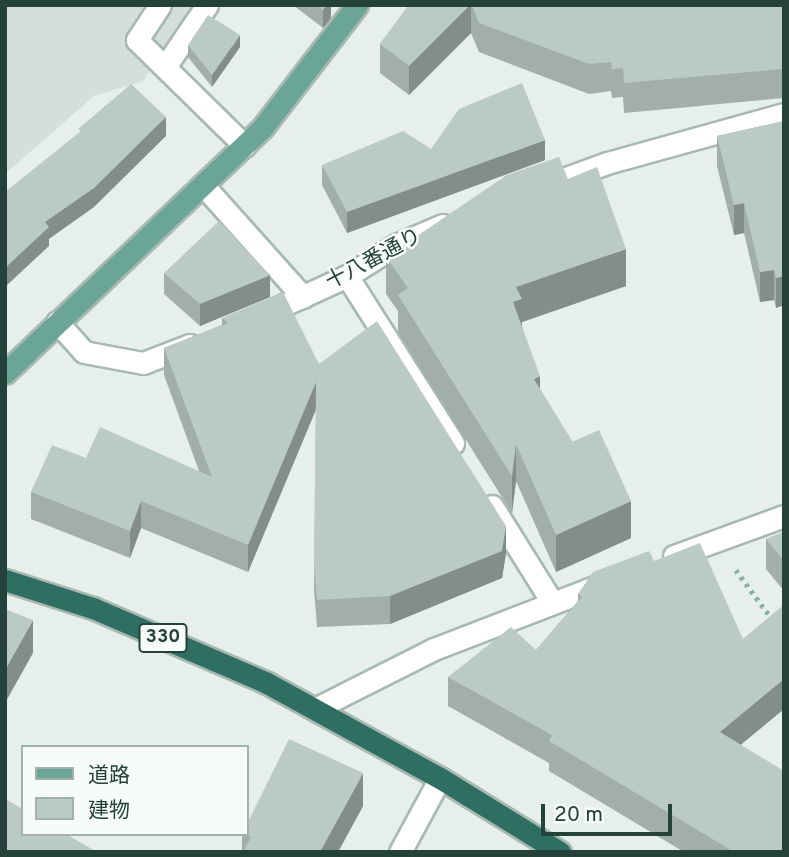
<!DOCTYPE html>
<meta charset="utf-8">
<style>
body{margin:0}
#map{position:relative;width:789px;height:857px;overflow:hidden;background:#e6efeb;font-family:Overpass,"Noto Sans JP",sans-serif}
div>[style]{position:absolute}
.built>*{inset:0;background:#d4dfda}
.path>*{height:4.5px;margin-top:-2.25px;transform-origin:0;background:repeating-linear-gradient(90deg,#86b3a5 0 3.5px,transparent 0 8.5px)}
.roads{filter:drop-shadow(2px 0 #a8b8b2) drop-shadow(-2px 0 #a8b8b2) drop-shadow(0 2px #a8b8b2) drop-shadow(0 -2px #a8b8b2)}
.minor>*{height:21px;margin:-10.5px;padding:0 10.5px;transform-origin:10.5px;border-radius:10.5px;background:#fff}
.major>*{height:21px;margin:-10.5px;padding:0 10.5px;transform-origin:10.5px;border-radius:10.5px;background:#6aa596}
.highway>*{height:21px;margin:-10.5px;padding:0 10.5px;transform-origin:10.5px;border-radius:10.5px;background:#2f6f62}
.wall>*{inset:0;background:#a1aea9}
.shaded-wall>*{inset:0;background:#838d89}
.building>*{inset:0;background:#bbcac4}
span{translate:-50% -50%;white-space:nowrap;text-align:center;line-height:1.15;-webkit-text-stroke:5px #f7fbf9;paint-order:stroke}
.shield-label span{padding:2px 5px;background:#f7fbf9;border:2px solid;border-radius:5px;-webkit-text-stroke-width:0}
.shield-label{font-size:19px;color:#24423a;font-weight:700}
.street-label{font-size:21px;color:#24423a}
.frame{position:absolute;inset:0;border:7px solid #24423a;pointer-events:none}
.legend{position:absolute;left:21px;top:745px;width:228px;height:91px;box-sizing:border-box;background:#f7fbf9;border:2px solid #a3b1ad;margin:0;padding:9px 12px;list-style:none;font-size:21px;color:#24423a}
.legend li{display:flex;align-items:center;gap:14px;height:35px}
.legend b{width:35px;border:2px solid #a3b1ad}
.scale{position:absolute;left:541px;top:804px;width:131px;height:32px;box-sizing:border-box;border:4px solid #24423a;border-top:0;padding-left:9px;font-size:21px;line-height:24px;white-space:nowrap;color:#24423a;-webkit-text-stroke:5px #f7fbf9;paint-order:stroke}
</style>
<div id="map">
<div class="built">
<div style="clip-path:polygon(5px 5px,194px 5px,143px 81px,94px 96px,5px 174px)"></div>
</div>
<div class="path">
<div style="left:736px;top:570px;width:61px;rotate:53.7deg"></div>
</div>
<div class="roads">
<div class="minor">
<div style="left:160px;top:5px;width:42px;rotate:123.3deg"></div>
<div style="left:137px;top:40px;width:151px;rotate:44.5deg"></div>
<div style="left:165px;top:67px;width:75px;rotate:-55.9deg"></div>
<div style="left:203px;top:185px;width:150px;rotate:48.2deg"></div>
<div style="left:541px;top:187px;width:70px;rotate:-20deg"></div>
<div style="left:607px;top:163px;width:184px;rotate:-15.5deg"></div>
<div style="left:347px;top:276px;width:198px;rotate:57.6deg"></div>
<div style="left:262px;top:315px;width:94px;rotate:-24.6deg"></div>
<div style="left:347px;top:276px;width:58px;rotate:-32.3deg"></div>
<div style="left:396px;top:245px;width:51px;rotate:-23.1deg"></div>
<div style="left:57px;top:322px;width:40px;rotate:48deg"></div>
<div style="left:84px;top:352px;width:60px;rotate:10.6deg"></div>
<div style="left:143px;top:363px;width:50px;rotate:-21deg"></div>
<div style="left:492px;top:506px;width:113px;rotate:58deg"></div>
<div style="left:674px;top:556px;width:117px;rotate:-20deg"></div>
<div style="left:315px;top:709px;width:133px;rotate:-26.8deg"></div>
<div style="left:434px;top:649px;width:183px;rotate:-21.1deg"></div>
<div style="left:400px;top:852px;width:84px;rotate:-61.6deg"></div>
</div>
<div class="major">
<div style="left:5px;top:373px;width:356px;rotate:-43.6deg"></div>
<div style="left:263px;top:127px;width:154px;rotate:-52.4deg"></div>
</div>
<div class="highway">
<div style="left:5px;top:580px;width:92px;rotate:17.7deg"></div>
<div style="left:93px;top:608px;width:189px;rotate:23.3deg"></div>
<div style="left:267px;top:683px;width:197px;rotate:28.8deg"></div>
<div style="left:440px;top:778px;width:141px;rotate:31.7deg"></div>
</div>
</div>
<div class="wall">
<div style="clip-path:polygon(293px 5px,331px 5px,331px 18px,323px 28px)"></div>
<div style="clip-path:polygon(409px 5px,784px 5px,784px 98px,624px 113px,623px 97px,612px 98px,611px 91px,589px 94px,479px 52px,471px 33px,409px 95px,380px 73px,380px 44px)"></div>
<div style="clip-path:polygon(188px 45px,240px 47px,212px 87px,188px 57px)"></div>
<div style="clip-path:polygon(784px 121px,784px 305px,776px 308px,774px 300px,760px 302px,744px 233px,734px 235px,717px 166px,717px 136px)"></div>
<div style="clip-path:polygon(431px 149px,545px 160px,347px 233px,322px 185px,322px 165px)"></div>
<div style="clip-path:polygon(568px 179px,626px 286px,522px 322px,522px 326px,540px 389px,631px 538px,556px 572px,516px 481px,512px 513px,398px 332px,398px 311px,386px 294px,386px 257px)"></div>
<div style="clip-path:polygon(164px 273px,270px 297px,200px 326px,164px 294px)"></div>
<div style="clip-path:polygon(222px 318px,319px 364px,506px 553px,502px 578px,390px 624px,317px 627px,314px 589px,316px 410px,248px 572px,141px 528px,130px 558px,31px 519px,31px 492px,86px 458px,199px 471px,164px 375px,164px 348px,222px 325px)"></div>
<div style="clip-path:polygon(784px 532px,784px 591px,766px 569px,766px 539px)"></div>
<div style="clip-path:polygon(654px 561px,743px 639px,784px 605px,784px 709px,740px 745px,784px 852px,684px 852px,549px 771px,549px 763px,448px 706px,448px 677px,536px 650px,578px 601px,578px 594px)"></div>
<div style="clip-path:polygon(363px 806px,338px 852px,242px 852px,242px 834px,247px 834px)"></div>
</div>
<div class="shaded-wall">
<div style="clip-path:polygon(326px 5px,331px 5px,331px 18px,323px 28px,323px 10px)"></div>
<div style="clip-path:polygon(470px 5px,471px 5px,471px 33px,409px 95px,409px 66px)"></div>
<div style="clip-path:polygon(240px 35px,240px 47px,212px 87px,212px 75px)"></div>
<div style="clip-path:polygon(166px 117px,166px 136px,94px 207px,49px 239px,49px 246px,5px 287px,5px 268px,45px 222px)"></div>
<div style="clip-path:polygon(545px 140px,545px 160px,347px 233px,347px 212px)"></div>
<div style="clip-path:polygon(744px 203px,744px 233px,734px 235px,734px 205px)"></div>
<div style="clip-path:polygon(626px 249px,626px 286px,522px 322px,522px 336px,513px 302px,516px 287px)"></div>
<div style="clip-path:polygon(774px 270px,774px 300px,760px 302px,760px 272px)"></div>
<div style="clip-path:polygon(270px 275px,270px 297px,200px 326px,200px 304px)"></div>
<div style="clip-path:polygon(784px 276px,784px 305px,776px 308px,776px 278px)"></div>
<div style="clip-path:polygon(540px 376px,540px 413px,534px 379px)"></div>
<div style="clip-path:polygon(316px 382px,316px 409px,248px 572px,248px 545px)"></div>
<div style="clip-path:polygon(516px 444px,516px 481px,512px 513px,512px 476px)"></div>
<div style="clip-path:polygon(141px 501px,141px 528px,130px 558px,130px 531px)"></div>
<div style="clip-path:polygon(631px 501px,631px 538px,556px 572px,556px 535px)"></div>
<div style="clip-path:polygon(506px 526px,506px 553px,502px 578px,390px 624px,390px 596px)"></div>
<div style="clip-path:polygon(33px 620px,33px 653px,5px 703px,5px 670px)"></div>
<div style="clip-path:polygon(784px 679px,784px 709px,720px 762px,720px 732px)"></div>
<div style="clip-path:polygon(363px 773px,363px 806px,338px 852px,320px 852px)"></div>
</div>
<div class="building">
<div style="clip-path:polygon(317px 5px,326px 5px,323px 10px)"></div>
<div style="clip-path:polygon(409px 5px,470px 5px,409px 66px,380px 44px)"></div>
<div style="clip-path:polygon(472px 5px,784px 5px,784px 69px,624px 83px,623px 68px,612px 69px,611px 62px,589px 64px,479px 23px)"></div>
<div style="clip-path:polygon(208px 15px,240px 35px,212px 75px,188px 45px)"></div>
<div style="clip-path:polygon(522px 83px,545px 140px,347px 212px,322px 165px,403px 131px,431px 149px,459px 109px)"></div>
<div style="clip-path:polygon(131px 84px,166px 117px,94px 188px,45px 222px,49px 227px,5px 268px,5px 192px,81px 131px,78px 129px)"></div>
<div style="clip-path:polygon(784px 121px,784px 276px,776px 278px,774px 270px,760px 272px,744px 203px,734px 205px,717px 136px)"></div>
<div style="clip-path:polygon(559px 157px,568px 179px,597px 167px,626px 249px,516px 287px,522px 299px,513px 302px,540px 376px,534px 379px,572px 442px,599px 430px,631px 501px,556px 535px,516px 444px,512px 476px,398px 295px,408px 288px,386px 257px,507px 175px)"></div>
<div style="clip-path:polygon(219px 221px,270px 275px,200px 304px,164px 273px)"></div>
<div style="clip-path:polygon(283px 292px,319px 364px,377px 321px,506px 526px,502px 551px,390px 596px,317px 600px,314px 562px,316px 382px,248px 545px,141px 501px,130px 531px,31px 492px,52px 445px,86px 458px,100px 427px,212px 477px,164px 348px,228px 323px,222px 318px)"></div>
<div style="clip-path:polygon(784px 532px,784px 561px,766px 539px)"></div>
<div style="clip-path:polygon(700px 543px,743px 639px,784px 605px,784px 679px,720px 732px,784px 771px,784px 852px,734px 852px,549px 741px,552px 735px,448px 677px,511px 627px,536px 650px,582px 597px,578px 594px,593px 572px,649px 551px,654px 561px)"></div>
<div style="clip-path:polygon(5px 609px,33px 620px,5px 670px)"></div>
<div style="clip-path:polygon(289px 739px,363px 773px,320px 852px,243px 852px,251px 837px,246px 834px,247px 824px)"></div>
<div style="clip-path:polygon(5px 799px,23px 809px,23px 834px,66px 834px,97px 852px,5px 852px)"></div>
</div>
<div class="shield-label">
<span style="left:163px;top:638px">330</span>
</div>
<div class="street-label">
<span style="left:374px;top:260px;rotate:-28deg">十八番通り</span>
</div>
<div class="frame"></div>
<ul class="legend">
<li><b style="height:9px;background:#6aa596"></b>道路</li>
<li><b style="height:19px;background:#bbcac4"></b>建物</li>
</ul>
<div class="scale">20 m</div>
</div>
